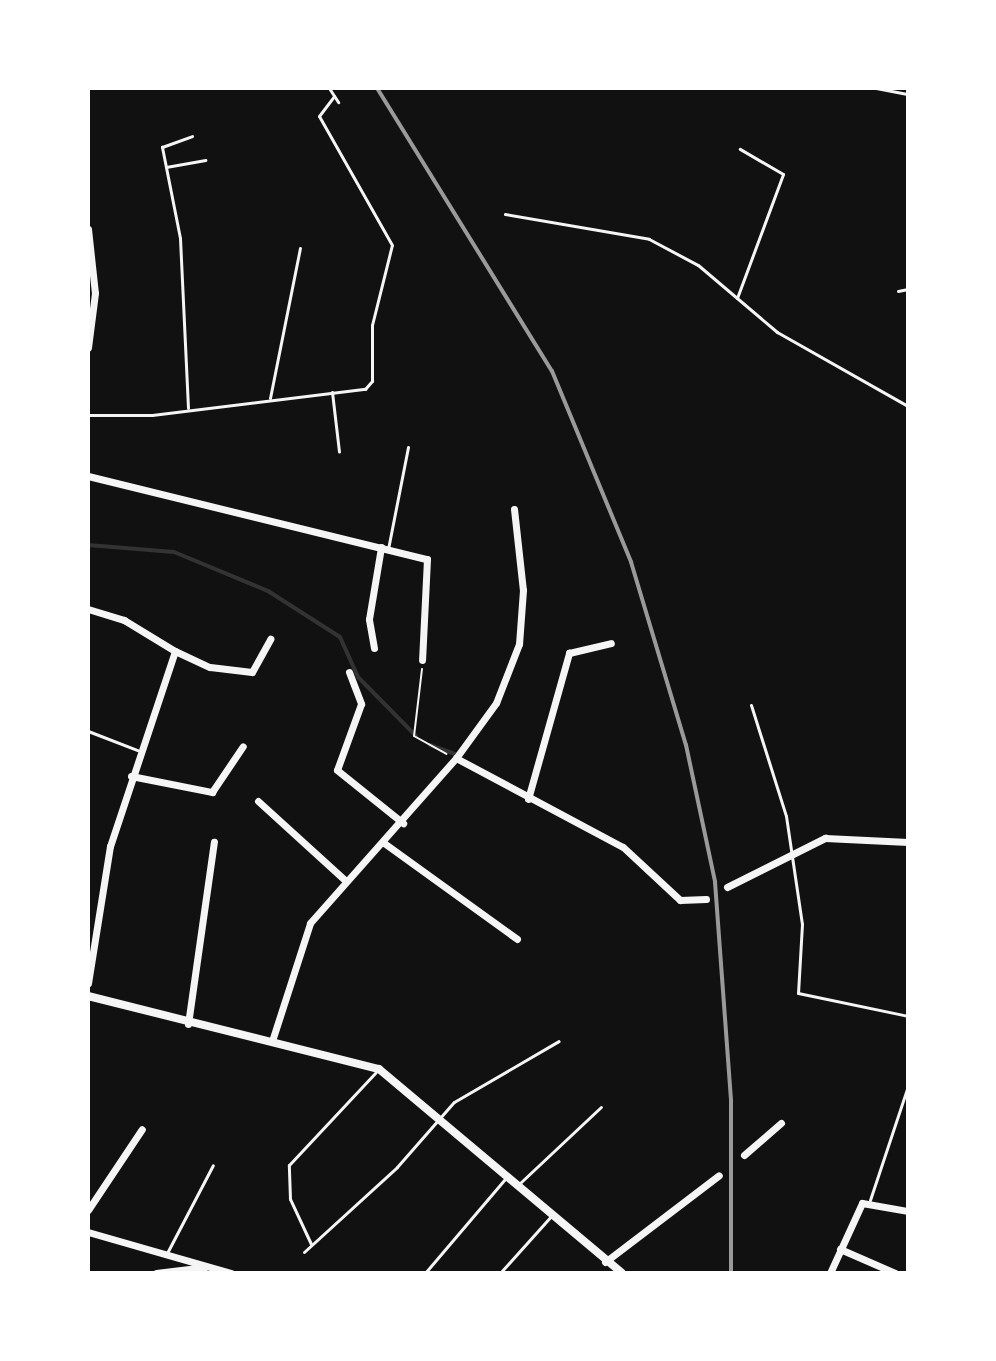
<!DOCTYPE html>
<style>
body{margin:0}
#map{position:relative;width:996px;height:1361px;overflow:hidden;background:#111;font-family:Cabin,sans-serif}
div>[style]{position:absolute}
.stream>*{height:4px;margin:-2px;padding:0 2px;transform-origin:2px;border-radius:2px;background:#333}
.path>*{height:2px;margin:-1px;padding:0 1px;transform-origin:1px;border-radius:1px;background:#f5f5f5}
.service>*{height:3px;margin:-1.5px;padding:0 1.5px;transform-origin:1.5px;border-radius:1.5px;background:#f5f5f5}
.minor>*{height:7px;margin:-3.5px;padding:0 3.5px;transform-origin:3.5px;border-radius:3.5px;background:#f5f5f5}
.tertiary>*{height:8px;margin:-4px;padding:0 4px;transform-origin:4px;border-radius:4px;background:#f5f5f5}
.rail>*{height:4px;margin:-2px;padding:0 2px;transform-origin:2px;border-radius:2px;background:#9a9a9a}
span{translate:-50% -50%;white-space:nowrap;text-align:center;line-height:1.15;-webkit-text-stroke:7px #fff;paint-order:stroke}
.frame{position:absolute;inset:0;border:90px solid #fff;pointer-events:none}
</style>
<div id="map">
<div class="stream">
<div style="left:88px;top:545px;width:86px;rotate:4.7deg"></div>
<div style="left:174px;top:552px;width:102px;rotate:22.5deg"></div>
<div style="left:268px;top:591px;width:85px;rotate:32.6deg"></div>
<div style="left:340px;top:637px;width:44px;rotate:65.8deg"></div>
<div style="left:358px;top:677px;width:83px;rotate:45.5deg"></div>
<div style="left:430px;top:745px;width:27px;rotate:20deg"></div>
</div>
<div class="path">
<div style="left:422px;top:669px;width:67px;rotate:96.8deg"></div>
<div style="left:414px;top:736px;width:37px;rotate:29deg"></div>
</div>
<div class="service">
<div style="left:329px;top:88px;width:17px;rotate:57deg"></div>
<div style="left:876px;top:88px;width:33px;rotate:11deg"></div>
<div style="left:166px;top:167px;width:40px;rotate:-10deg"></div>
<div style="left:505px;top:214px;width:146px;rotate:9.8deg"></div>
<div style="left:649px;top:239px;width:55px;rotate:28deg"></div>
<div style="left:698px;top:265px;width:104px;rotate:40.3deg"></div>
<div style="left:777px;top:332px;width:150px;rotate:29.5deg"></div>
<div style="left:898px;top:291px;width:10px;rotate:-11deg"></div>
<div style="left:737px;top:298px;width:132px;rotate:-69.6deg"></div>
<div style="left:783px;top:174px;width:50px;rotate:-149.8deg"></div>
<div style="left:332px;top:392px;width:60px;rotate:83.3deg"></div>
<div style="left:270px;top:398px;width:153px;rotate:-78.7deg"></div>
<div style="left:188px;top:408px;width:170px;rotate:-92.7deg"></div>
<div style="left:180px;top:238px;width:93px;rotate:-101.2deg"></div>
<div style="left:162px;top:147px;width:32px;rotate:-20deg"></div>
<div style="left:88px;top:415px;width:64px"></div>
<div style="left:152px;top:415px;width:215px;rotate:-7deg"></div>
<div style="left:365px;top:389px;width:11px;rotate:-49deg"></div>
<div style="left:372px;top:381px;width:56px;rotate:-90deg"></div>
<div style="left:372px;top:325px;width:82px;rotate:-76deg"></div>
<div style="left:392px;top:245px;width:148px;rotate:-119.5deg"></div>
<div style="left:319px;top:116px;width:25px;rotate:-53deg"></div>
<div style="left:388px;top:549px;width:104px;rotate:-78.9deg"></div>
<div style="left:751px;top:705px;width:116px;rotate:72.5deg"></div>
<div style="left:786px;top:816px;width:109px;rotate:81.6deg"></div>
<div style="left:802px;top:924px;width:69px;rotate:93.3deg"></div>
<div style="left:798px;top:993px;width:112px;rotate:11.8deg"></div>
<div style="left:88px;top:731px;width:53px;rotate:21.2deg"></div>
<div style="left:520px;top:1183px;width:111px;rotate:-43.2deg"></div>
<div style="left:870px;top:1200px;width:120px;rotate:-71.6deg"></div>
<div style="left:311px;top:1244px;width:50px;rotate:-115deg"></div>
<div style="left:290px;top:1199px;width:34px;rotate:-92deg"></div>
<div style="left:289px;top:1165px;width:127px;rotate:-46.9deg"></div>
<div style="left:304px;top:1252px;width:126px;rotate:-42.4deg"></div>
<div style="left:397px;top:1167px;width:86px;rotate:-48.8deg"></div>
<div style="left:454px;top:1102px;width:121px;rotate:-30.2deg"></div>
<div style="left:167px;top:1253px;width:99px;rotate:-62.4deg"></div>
<div style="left:425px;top:1273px;width:123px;rotate:-49.6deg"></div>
<div style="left:500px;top:1273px;width:78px;rotate:-48.1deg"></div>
</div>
<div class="minor">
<div style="left:88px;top:229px;width:64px;rotate:83.8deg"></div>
<div style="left:95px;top:293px;width:55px;rotate:97.3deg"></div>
<div style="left:88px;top:476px;width:349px;rotate:13.8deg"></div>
<div style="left:427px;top:559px;width:101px;rotate:92.8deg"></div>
<div style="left:514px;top:509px;width:81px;rotate:83.7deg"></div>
<div style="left:523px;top:590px;width:54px;rotate:94.2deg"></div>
<div style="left:519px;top:644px;width:63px;rotate:111.3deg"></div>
<div style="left:496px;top:703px;width:68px;rotate:126deg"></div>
<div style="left:456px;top:758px;width:189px;rotate:28.1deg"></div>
<div style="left:623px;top:847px;width:78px;rotate:42.9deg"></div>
<div style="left:680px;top:900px;width:26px;rotate:-2deg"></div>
<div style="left:88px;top:609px;width:38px;rotate:17deg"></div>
<div style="left:124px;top:620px;width:60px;rotate:31.3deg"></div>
<div style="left:175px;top:651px;width:206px;rotate:108.4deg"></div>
<div style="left:110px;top:846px;width:139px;rotate:99.1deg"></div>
<div style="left:374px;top:648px;width:29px;rotate:-100deg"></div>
<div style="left:369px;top:619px;width:73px;rotate:-80.5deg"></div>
<div style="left:175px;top:651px;width:38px;rotate:25deg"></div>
<div style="left:210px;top:667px;width:42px;rotate:6.8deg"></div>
<div style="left:252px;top:672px;width:38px;rotate:-61deg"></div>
<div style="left:349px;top:672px;width:34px;rotate:69deg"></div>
<div style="left:361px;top:704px;width:70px;rotate:110deg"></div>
<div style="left:337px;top:770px;width:85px;rotate:38.8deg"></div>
<div style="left:131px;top:776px;width:83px;rotate:11.2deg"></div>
<div style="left:212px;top:792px;width:55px;rotate:-56deg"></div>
<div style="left:528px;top:799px;width:152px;rotate:-74.3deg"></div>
<div style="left:569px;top:653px;width:43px;rotate:-13.4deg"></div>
<div style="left:258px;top:801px;width:119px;rotate:42.3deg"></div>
<div style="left:384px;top:843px;width:164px;rotate:35.8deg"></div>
<div style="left:727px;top:887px;width:110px;rotate:-26.6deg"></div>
<div style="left:825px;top:838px;width:83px;rotate:2.8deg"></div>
<div style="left:188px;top:1024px;width:184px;rotate:-81.9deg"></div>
<div style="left:272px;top:1041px;width:124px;rotate:-72.1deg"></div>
<div style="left:310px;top:923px;width:220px;rotate:-48.5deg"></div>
<div style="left:744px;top:1155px;width:49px;rotate:-40.9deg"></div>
<div style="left:88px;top:1210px;width:97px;rotate:-56.3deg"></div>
<div style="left:88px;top:1232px;width:149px;rotate:16deg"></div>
<div style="left:840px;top:1249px;width:60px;rotate:23.6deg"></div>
<div style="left:605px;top:1262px;width:143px;rotate:-37.3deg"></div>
<div style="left:156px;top:1273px;width:50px;rotate:-6.8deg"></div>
<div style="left:830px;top:1273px;width:77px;rotate:-65.4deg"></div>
<div style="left:862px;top:1203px;width:47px;rotate:9.9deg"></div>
</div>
<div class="tertiary">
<div style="left:88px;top:996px;width:300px;rotate:14.1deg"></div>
<div style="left:379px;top:1069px;width:317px;rotate:40deg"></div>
</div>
<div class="rail">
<div style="left:377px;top:88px;width:333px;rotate:58.3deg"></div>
<div style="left:552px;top:371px;width:207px;rotate:67.5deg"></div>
<div style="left:631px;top:562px;width:191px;rotate:73.3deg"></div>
<div style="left:686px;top:745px;width:140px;rotate:78deg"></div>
<div style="left:715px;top:882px;width:220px;rotate:85.8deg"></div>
<div style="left:731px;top:1101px;width:172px;rotate:90deg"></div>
</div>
<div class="frame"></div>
</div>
